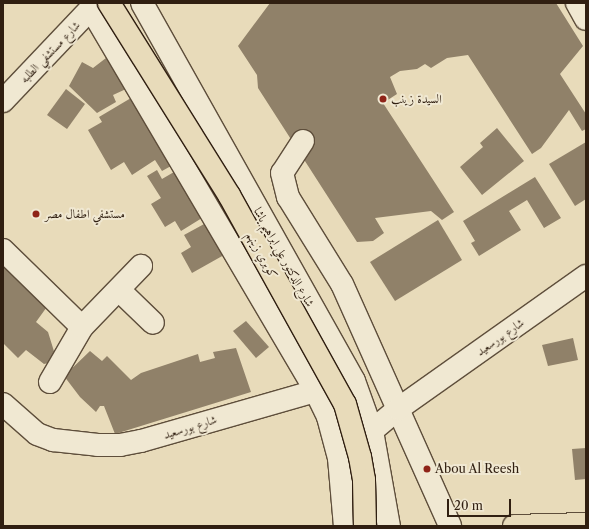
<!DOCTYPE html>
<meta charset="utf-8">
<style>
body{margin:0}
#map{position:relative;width:589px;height:529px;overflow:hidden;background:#e8dbba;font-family:"Libre Caslon Text",Amiri,serif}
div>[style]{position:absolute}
.building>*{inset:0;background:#908169}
.roads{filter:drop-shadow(1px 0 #5e4e3b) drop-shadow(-1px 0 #5e4e3b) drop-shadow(0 1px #5e4e3b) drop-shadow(0 -1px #5e4e3b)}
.minor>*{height:22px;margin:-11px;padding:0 11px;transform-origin:11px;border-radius:11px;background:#f0e8d2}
.major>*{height:22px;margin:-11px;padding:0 11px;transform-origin:11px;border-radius:11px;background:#e8dbba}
.bridges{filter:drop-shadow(1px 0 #301f11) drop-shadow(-1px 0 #301f11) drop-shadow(0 1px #301f11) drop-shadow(0 -1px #301f11)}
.major-bridge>*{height:22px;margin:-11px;padding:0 11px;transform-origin:11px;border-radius:11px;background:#e8dbba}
.dots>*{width:11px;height:11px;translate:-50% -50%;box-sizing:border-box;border:2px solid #f0e8d2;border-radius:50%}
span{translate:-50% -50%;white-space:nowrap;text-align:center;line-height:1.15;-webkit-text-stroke:4px #f0e8d2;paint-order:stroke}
.street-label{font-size:12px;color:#301f11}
.poi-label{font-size:12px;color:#301f11}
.left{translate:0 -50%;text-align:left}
.frame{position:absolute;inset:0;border:4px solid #301f11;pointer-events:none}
.scale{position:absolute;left:447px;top:499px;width:64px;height:18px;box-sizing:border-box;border:2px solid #301f11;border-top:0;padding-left:5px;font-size:12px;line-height:14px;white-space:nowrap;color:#301f11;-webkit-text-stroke:3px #f0e8d2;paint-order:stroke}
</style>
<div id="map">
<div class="building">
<div style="clip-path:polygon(270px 3px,556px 3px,583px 46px,560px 74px,586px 114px,586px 129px,582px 131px,569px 110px,541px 148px,532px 154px,468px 55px,447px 58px,431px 68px,425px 64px,417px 69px,400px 71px,390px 77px,397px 94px,383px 103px,454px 212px,442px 220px,431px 211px,375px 218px,384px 233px,373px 241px,357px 242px,258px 88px,257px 75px,238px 46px)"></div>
<div style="clip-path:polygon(106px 58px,126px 89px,113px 95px,116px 102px,97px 113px,69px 86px,82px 62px,93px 68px)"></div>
<div style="clip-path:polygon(66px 89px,85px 104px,67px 129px,47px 115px)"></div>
<div style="clip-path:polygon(131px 98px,171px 166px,162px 171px,155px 160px,132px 175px,124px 162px,111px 170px,88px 130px,102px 122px,99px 117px)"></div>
<div style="clip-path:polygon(497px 128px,524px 161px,482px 195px,460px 167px,483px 147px,480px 143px)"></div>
<div style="clip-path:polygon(586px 142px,586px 199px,575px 206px,549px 164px)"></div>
<div style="clip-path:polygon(157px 170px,162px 179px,174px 172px,202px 218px,181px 231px,175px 221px,165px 227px,151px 204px,161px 198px,147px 176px)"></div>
<div style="clip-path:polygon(535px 177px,561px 218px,544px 228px,527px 200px,509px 211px,521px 230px,479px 256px,471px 243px,475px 241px,463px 221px)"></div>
<div style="clip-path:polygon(438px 220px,462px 260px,395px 301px,370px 262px)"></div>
<div style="clip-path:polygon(206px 223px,224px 255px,192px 273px,181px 253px,191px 247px,184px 235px)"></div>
<div style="clip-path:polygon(3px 262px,49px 304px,36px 322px,48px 332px,57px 361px,44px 364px,26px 350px,18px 358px,3px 343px)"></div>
<div style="clip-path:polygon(246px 321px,269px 347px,256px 358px,233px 331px)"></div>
<div style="clip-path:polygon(573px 338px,578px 360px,548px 366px,542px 345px)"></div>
<div style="clip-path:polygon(236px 348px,251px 392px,115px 434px,104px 406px,100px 406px,96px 412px,80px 397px,64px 376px,90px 351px,102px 361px,107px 356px,131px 380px,141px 373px,198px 354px,200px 362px,215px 358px,213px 352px)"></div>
<div style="clip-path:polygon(586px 448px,586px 479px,575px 480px,572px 449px)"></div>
</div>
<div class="roads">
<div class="minor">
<div style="left:142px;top:3px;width:433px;rotate:60.7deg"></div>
<div style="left:354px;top:381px;width:53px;rotate:70.2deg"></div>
<div style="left:372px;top:431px;width:97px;rotate:79.9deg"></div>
<div style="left:577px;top:3px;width:18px;rotate:61deg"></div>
<div style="left:91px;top:9px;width:442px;rotate:59.5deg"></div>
<div style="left:315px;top:390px;width:30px;rotate:64deg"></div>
<div style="left:328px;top:417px;width:42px;rotate:75deg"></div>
<div style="left:339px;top:458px;width:68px;rotate:85deg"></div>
<div style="left:3px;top:101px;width:135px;rotate:-46.5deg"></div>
<div style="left:303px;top:141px;width:38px;rotate:123deg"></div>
<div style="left:282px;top:173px;width:25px;rotate:76deg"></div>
<div style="left:288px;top:197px;width:102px;rotate:58.2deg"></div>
<div style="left:342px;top:284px;width:265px;rotate:65.9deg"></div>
<div style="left:3px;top:250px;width:110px;rotate:44.3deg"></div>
<div style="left:119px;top:290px;width:47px;rotate:44.1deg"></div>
<div style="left:50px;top:382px;width:64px;rotate:-59.8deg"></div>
<div style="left:82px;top:327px;width:85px;rotate:-46deg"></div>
<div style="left:3px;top:404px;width:45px;rotate:41.4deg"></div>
<div style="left:37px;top:434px;width:17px;rotate:21deg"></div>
<div style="left:53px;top:440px;width:45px;rotate:6.3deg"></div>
<div style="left:98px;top:445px;width:22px"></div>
<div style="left:120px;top:445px;width:21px;rotate:-11deg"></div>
<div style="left:141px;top:441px;width:196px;rotate:-16deg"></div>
<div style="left:361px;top:440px;width:48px;rotate:-40deg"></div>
<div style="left:398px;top:409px;width:230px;rotate:-35.3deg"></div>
</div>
<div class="major">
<div style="left:514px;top:526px;width:72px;rotate:-1.6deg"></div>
</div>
</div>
<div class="bridges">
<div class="major-bridge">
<div style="left:109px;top:3px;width:226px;rotate:58deg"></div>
<div style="left:229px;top:195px;width:239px;rotate:61deg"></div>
<div style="left:345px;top:404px;width:55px;rotate:74.2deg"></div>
<div style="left:360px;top:457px;width:23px;rotate:80deg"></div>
<div style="left:364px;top:480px;width:46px;rotate:88.8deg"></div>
</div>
</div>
<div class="dots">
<div style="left:383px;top:99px;background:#8f2418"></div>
<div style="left:36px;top:214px;background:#8f2418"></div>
<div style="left:427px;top:469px;background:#8f2418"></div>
</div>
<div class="street-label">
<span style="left:50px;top:52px;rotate:-46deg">شارع مستشفي الطلبه</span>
<span style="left:262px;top:255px;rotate:61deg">كوبري زينهم</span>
<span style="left:284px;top:257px;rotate:61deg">شارع الدكتور علي ابراهيم باشا</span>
<span style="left:500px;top:337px;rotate:-35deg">شارع بورسعيد</span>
<span style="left:190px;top:427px;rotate:-17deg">شارع بورسعيد</span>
</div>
<div class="poi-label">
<span class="left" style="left:391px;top:99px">السيدة زينب</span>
<span class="left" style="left:45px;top:214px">مستشفي اطفال مصر</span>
<span class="left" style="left:435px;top:469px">Abou Al Reesh</span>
</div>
<div class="frame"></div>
<div class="scale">20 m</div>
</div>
